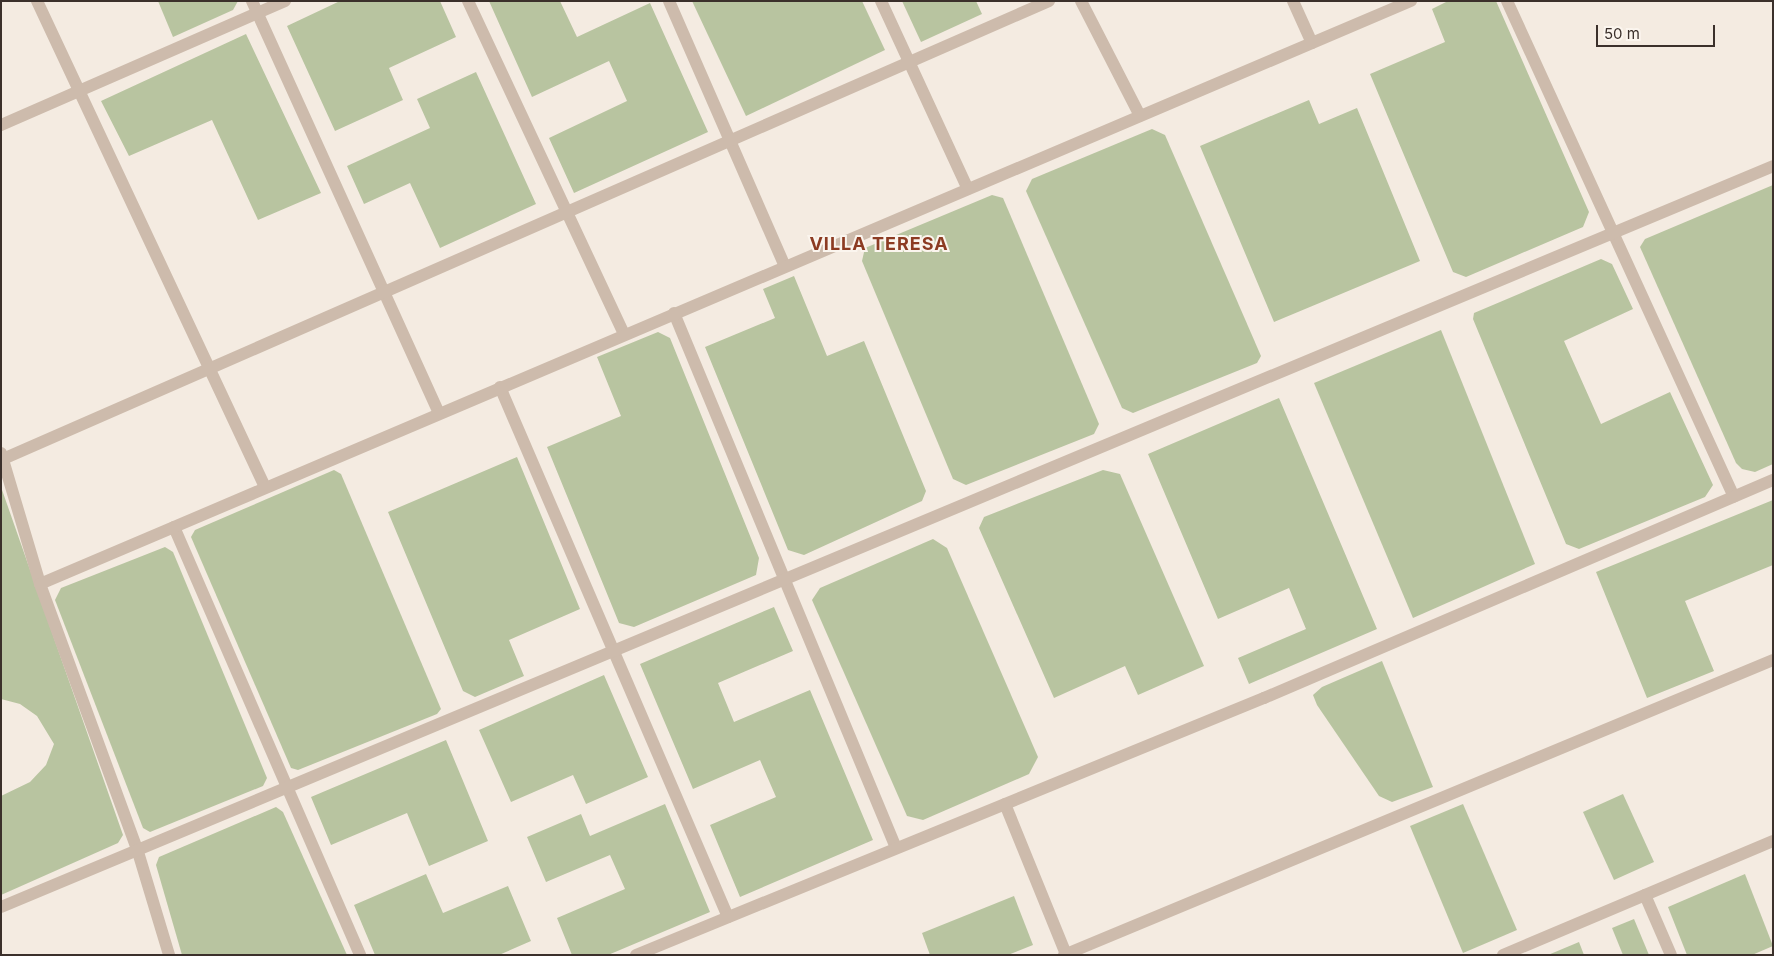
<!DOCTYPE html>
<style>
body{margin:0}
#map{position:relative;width:1774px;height:956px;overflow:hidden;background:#f4ebe1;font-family:Inter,sans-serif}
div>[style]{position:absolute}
.green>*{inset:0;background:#b8c4a0}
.minor>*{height:12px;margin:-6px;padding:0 6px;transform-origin:6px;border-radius:6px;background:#cdbbac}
span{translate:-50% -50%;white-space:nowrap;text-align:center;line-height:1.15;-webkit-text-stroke:4px #fbf5ee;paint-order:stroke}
.district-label{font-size:18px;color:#8c3b22;font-weight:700;letter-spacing:1px}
.frame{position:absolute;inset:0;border:2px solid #3b302b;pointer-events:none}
.scale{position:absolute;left:1596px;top:25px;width:119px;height:22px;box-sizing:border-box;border:2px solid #3b302b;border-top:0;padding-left:6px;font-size:15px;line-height:18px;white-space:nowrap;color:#3b302b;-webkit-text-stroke:4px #fbf5ee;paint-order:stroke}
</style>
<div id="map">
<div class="green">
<div style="clip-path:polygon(158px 1px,238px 1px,233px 10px,173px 37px)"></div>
<div style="clip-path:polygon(340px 1px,440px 1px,456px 37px,389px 68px,403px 100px,335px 131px,287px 26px)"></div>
<div style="clip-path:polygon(489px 1px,560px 1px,577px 37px,650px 3px,708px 132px,574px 193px,549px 138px,627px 101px,609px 61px,532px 97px)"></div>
<div style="clip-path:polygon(692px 1px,862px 1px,885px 50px,746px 116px)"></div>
<div style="clip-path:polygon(902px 1px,976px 1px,982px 14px,921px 42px)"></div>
<div style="clip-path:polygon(1448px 1px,1496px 1px,1589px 212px,1583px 227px,1466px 277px,1453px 272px,1370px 74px,1445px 42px,1432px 9px)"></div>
<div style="clip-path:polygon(246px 34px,321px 193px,258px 220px,212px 120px,129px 156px,101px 101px)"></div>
<div style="clip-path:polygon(476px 72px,536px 204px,440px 248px,410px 183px,364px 204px,347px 166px,430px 128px,417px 99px)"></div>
<div style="clip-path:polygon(1309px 100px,1319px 124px,1357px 108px,1420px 261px,1274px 322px,1200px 146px)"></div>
<div style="clip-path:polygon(1152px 129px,1165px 135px,1261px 356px,1257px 363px,1133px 413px,1122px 408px,1026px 191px,1032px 179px)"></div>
<div style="clip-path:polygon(1773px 185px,1773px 464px,1755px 472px,1742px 469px,1736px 463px,1640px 247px,1645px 239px)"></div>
<div style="clip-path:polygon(992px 195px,1003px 198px,1099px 424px,1094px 434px,966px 485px,953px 479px,862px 261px,865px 248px)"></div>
<div style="clip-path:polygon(1601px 259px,1612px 264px,1633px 309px,1564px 341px,1601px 424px,1670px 392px,1713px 485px,1705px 497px,1579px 549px,1566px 544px,1473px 319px,1474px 313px)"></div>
<div style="clip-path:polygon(794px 276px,827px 356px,864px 341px,926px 491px,922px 501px,804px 555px,788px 550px,705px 347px,775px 318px,763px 289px)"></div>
<div style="clip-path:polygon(1441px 330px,1535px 564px,1413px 618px,1314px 383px)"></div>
<div style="clip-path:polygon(658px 332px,670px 338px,759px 558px,756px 575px,634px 627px,619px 623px,547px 447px,621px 416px,597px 357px)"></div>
<div style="clip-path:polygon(1279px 398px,1377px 629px,1249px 684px,1238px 658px,1306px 629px,1289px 588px,1218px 619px,1148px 454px)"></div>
<div style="clip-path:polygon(517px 457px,580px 609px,509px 640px,524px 676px,475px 697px,463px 691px,388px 512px)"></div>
<div style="clip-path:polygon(334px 470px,341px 474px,441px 709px,437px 714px,298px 770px,291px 768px,191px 537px,195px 530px)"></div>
<div style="clip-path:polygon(1103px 470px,1120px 474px,1204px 666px,1138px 695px,1125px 666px,1054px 698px,979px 528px,984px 517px)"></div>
<div style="clip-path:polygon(1px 487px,123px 835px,118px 843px,1px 895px,1px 796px,30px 782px,46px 765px,54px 744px,37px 716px,20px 704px,1px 699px)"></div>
<div style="clip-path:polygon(1773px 500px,1773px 565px,1685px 601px,1714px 671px,1647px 698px,1596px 572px)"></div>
<div style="clip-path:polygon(933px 539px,947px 548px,1038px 757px,1029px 774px,923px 820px,907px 816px,812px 600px,820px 588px)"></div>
<div style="clip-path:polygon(165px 547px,173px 552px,267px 778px,263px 786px,150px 832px,143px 828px,55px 600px,61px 588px)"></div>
<div style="clip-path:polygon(774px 607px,793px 651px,718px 683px,734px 722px,810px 690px,873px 840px,740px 897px,710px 825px,776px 797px,760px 760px,693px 789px,640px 664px)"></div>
<div style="clip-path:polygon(1382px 661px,1433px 787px,1392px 802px,1379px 796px,1317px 705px,1313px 695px,1322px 687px)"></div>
<div style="clip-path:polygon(604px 675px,648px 777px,586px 804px,573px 775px,511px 802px,479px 730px)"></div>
<div style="clip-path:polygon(446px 740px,488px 841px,429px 866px,407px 813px,331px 845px,311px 797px)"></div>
<div style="clip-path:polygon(1623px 794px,1654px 862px,1614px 880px,1583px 812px)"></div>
<div style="clip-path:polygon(665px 804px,710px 912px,608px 955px,572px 955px,557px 918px,625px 889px,610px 855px,546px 882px,527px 837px,581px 814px,590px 836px)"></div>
<div style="clip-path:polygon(1463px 804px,1517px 930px,1463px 953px,1410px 826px)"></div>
<div style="clip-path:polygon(276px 807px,283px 812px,347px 955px,182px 955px,156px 865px,159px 857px)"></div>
<div style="clip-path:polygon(426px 874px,443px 913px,508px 886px,531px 941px,499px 955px,375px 955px,354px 905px)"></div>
<div style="clip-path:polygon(1745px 874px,1773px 946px,1752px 955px,1687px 955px,1668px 907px)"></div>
<div style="clip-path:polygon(1014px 896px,1033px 945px,1008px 955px,930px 955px,922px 933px)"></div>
<div style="clip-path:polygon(1634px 919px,1649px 955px,1623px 955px,1612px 928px)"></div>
<div style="clip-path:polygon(1579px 942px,1584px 955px,1548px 955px)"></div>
</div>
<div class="minor">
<div style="left:37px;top:1px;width:537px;rotate:64.87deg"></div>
<div style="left:252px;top:1px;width:452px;rotate:65.6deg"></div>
<div style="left:468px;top:1px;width:368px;rotate:64.9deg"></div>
<div style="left:669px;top:1px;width:289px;rotate:66.4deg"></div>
<div style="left:881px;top:1px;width:207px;rotate:65.2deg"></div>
<div style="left:1081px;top:1px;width:129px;rotate:62.8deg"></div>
<div style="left:1293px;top:1px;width:46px;rotate:65.7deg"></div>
<div style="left:1507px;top:1px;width:545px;rotate:65.41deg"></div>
<div style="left:1px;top:125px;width:310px;rotate:-23.6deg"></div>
<div style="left:674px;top:313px;width:579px;rotate:67.46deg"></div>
<div style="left:500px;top:387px;width:577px;rotate:66.72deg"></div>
<div style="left:1px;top:453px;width:137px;rotate:73.4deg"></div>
<div style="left:40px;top:584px;width:285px;rotate:69.9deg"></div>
<div style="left:138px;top:852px;width:108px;rotate:73.2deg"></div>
<div style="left:3px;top:459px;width:1142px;rotate:-23.65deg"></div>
<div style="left:174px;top:527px;width:467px;rotate:66.5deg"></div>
<div style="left:40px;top:584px;width:1490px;rotate:-23.04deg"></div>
<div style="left:1005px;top:804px;width:162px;rotate:67.9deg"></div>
<div style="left:1645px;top:895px;width:65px;rotate:66.6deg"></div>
<div style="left:1px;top:907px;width:1921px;rotate:-22.69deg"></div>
<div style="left:636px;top:955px;width:679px;rotate:-22.26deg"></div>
<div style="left:1264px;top:698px;width:554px;rotate:-23.19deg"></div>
<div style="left:1064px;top:955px;width:768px;rotate:-22.59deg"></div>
<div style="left:1503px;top:955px;width:293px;rotate:-22.9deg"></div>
</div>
<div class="district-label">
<span style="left:879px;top:244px">VILLA TERESA</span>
</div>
<div class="frame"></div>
<div class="scale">50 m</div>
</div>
